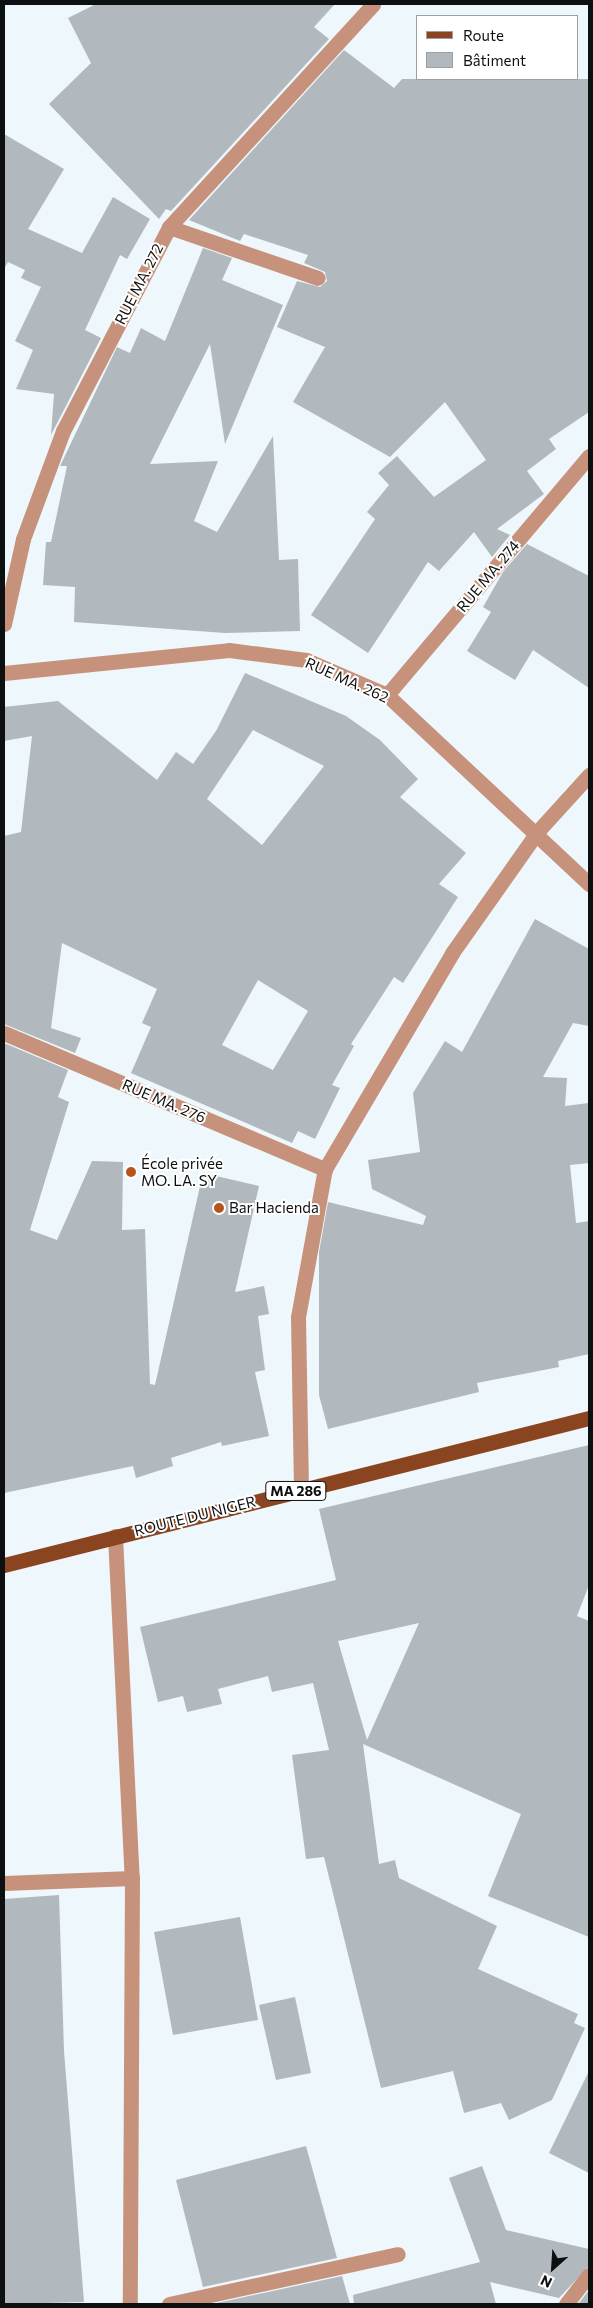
<!DOCTYPE html>
<meta charset="utf-8">
<style>
body{margin:0}
#map{position:relative;width:593px;height:2308px;overflow:hidden;background:#eef7fc;font-family:Commissioner,sans-serif}
div>[style]{position:absolute}
.building>*{inset:0;background:#b1b9be}
.minor>*{height:15px;margin:-7.5px;padding:0 7.5px;transform-origin:7.5px;border-radius:7.5px;background:#c7927b}
.major>*{height:15px;margin:-7.5px;padding:0 7.5px;transform-origin:7.5px;border-radius:7.5px;background:#8b4420}
.dots>*{width:14px;height:14px;translate:-50% -50%;box-sizing:border-box;border:2px solid #fff;border-radius:50%}
span{translate:-50% -50%;white-space:nowrap;text-align:center;line-height:1.15;-webkit-text-stroke:4px #fff;paint-order:stroke}
.shield-label span{padding:1px 4px;background:#fff;border:1px solid;border-radius:4px;-webkit-text-stroke-width:0}
.shield-label{font-size:14px;color:#0d1011;font-weight:700}
.street-label{font-size:15px;color:#0d1011}
.poi-label{font-size:15px;color:#0d1011}
.left{translate:0 -50%;text-align:left}
.frame{position:absolute;inset:0;border:5px solid #0d1011;pointer-events:none}
.legend{position:absolute;left:416px;top:15px;width:162px;height:65px;box-sizing:border-box;background:#fff;border:1px solid #9e9fa0;margin:0;padding:6px 9px;list-style:none;font-size:15px;color:#0d1011}
.legend li{display:flex;align-items:center;gap:10px;height:25px}
.legend b{width:25px;border:1px solid #9e9fa0}
.north{position:absolute;left:528px;top:2243px;width:50px;height:50px;-webkit-text-stroke:4px #fff;paint-order:stroke;rotate:206deg;font-size:14px;font-weight:700;line-height:20px;text-align:center;color:#0d1011}
.north::after{content:'';display:block;margin:auto;width:18px;height:22px;background:#0d1011;clip-path:polygon(50% 0,100% 100%,50% 72%,0 100%)}
</style>
<div id="map">
<div class="building">
<div style="clip-path:polygon(96px 4px,335px 4px,314px 27px,329px 39px,171px 211px,166px 209px,159px 219px,49px 104px,91px 63px,68px 18px)"></div>
<div style="clip-path:polygon(344px 50px,394px 88px,402px 79px,589px 79px,589px 412px,549px 439px,556px 449px,527px 471px,544px 494px,497px 529px,510px 535px,492px 557px,474px 532px,439px 571px,428px 562px,368px 653px,311px 615px,375px 519px,367px 512px,389px 485px,378px 473px,397px 456px,434px 497px,486px 460px,445px 402px,390px 457px,293px 402px,325px 347px,277px 327px,297px 281px,320px 287px,327px 281px,325px 272px,304px 263px,308px 255px,244px 234px,240px 241px,189px 220px)"></div>
<div style="clip-path:polygon(4px 134px,64px 169px,28px 229px,82px 253px,113px 197px,150px 219px,127px 259px,120px 255px,85px 330px,101px 338px,51px 435px,54px 394px,16px 389px,33px 350px,15px 341px,41px 287px,21px 278px,25px 270px,8px 262px,4px 269px)"></div>
<div style="clip-path:polygon(203px 248px,232px 258px,222px 280px,283px 305px,225px 444px,210px 344px,150px 464px,218px 461px,194px 521px,217px 532px,273px 436px,279px 560px,298px 559px,300px 631px,225px 633px,74px 622px,75px 587px,43px 585px,46px 542px,51px 542px,67px 466px,60px 466px,117px 347px,130px 353px,141px 328px,165px 341px)"></div>
<div style="clip-path:polygon(527px 544px,589px 576px,589px 688px,533px 650px,515px 680px,467px 651px,491px 612px,483px 607px,503px 572px)"></div>
<div style="clip-path:polygon(evenodd,245px 673px,346px 716px,380px 740px,418px 779px,400px 797px,466px 853px,439px 884px,458px 897px,403px 983px,394px 977px,351px 1044px,354px 1046px,332px 1085px,340px 1088px,315px 1139px,298px 1131px,292px 1143px,131px 1073px,151px 1027px,142px 1023px,157px 989px,62px 943px,51px 1028px,81px 1038px,75px 1053px,4px 1024px,4px 836px,21px 832px,32px 736px,4px 741px,4px 707px,58px 701px,157px 780px,176px 752px,193px 764px,216px 731px,245px 673px,253px 730px,324px 766px,262px 845px,207px 799px,253px 730px,245px 673px,258px 980px,308px 1011px,273px 1070px,222px 1045px,258px 980px)"></div>
<div style="clip-path:polygon(535px 919px,589px 949px,589px 1026px,573px 1023px,543px 1077px,567px 1078px,565px 1106px,589px 1103px,589px 1163px,570px 1165px,576px 1223px,589px 1221px,589px 1354px,558px 1361px,559px 1367px,477px 1383px,479px 1392px,328px 1429px,319px 1395px,319px 1252px,328px 1202px,423px 1225px,426px 1216px,372px 1189px,368px 1160px,420px 1152px,413px 1093px,445px 1041px,462px 1052px)"></div>
<div style="clip-path:polygon(4px 1043px,68px 1070px,58px 1097px,69px 1102px,30px 1230px,57px 1240px,92px 1161px,123px 1162px,122px 1230px,145px 1229px,150px 1384px,155px 1385px,203px 1173px,259px 1186px,235px 1292px,264px 1286px,269px 1314px,258px 1316px,265px 1370px,255px 1372px,269px 1436px,222px 1446px,221px 1442px,171px 1458px,173px 1466px,136px 1478px,133px 1466px,4px 1493px)"></div>
<div style="clip-path:polygon(evenodd,589px 1445px,589px 1585px,577px 1616px,589px 1621px,589px 1937px,488px 1896px,521px 1814px,363px 1744px,379px 1864px,395px 1860px,399px 1878px,497px 1926px,478px 1969px,578px 2014px,574px 2023px,585px 2028px,552px 2100px,509px 2120px,501px 2103px,464px 2113px,453px 2071px,381px 2088px,324px 1857px,306px 1859px,292px 1755px,329px 1750px,313px 1683px,272px 1692px,268px 1676px,218px 1689px,222px 1704px,187px 1712px,183px 1696px,158px 1702px,140px 1627px,336px 1580px,319px 1509px,589px 1445px,419px 1623px,367px 1740px,338px 1641px,419px 1623px)"></div>
<div style="clip-path:polygon(59px 1895px,64px 2051px,84px 2302px,4px 2304px,4px 1899px)"></div>
<div style="clip-path:polygon(240px 1917px,258px 2020px,173px 2035px,154px 1932px)"></div>
<div style="clip-path:polygon(295px 1997px,311px 2073px,276px 2080px,259px 2005px)"></div>
<div style="clip-path:polygon(589px 2071px,589px 2173px,549px 2153px)"></div>
<div style="clip-path:polygon(306px 2146px,337px 2258px,203px 2287px,176px 2180px)"></div>
<div style="clip-path:polygon(482px 2166px,506px 2230px,589px 2249px,589px 2266px,559px 2298px,490px 2282px,496px 2304px,354px 2304px,353px 2295px,480px 2262px,449px 2178px)"></div>
<div style="clip-path:polygon(342px 2276px,350px 2304px,217px 2304px,217px 2303px)"></div>
<div style="clip-path:polygon(589px 2290px,589px 2304px,579px 2303px)"></div>
</div>
<div class="minor">
<div style="left:169px;top:227px;width:157px;rotate:18.9deg"></div>
<div style="left:4px;top:624px;width:87px;rotate:-77.4deg"></div>
<div style="left:23px;top:539px;width:115px;rotate:-69.7deg"></div>
<div style="left:63px;top:431px;width:230px;rotate:-62.5deg"></div>
<div style="left:169px;top:227px;width:302px;rotate:-47.5deg"></div>
<div style="left:4px;top:673px;width:226px;rotate:-5.8deg"></div>
<div style="left:229px;top:650px;width:78px;rotate:7.4deg"></div>
<div style="left:306px;top:660px;width:88px;rotate:23.4deg"></div>
<div style="left:387px;top:695px;width:277px;rotate:43.1deg"></div>
<div style="left:387px;top:695px;width:313px;rotate:-49.8deg"></div>
<div style="left:4px;top:1033px;width:349px;rotate:23deg"></div>
<div style="left:301px;top:1489px;width:172px;rotate:-91deg"></div>
<div style="left:298px;top:1317px;width:150px;rotate:-79.7deg"></div>
<div style="left:325px;top:1169px;width:251px;rotate:-59.5deg"></div>
<div style="left:452px;top:953px;width:149px;rotate:-54.8deg"></div>
<div style="left:538px;top:831px;width:76px;rotate:-47.7deg"></div>
<div style="left:115px;top:1536px;width:342px;rotate:87.2deg"></div>
<div style="left:4px;top:1883px;width:128px;rotate:-2.2deg"></div>
<div style="left:132px;top:1878px;width:426px;rotate:90.3deg"></div>
<div style="left:169px;top:2304px;width:234px;rotate:-12.3deg"></div>
<div style="left:566px;top:2304px;width:37px;rotate:-52deg"></div>
</div>
<div class="major">
<div style="left:4px;top:1565px;width:603px;rotate:-14.11deg"></div>
</div>
<div class="dots">
<div style="left:131px;top:1172px;background:#b7541d"></div>
<div style="left:219px;top:1208px;background:#b7541d"></div>
</div>
<div class="shield-label">
<span style="left:296px;top:1491px">MA 286</span>
</div>
<div class="street-label">
<span style="left:139px;top:284px;rotate:-63deg">RUE MA. 272</span>
<span style="left:488px;top:576px;rotate:-50deg">RUE MA. 274</span>
<span style="left:347px;top:680px;rotate:24deg">RUE MA. 262</span>
<span style="left:164px;top:1101px;rotate:23deg">RUE MA. 276</span>
<span style="left:195px;top:1516px;rotate:-14deg">ROUTE DU NIGER</span>
</div>
<div class="poi-label">
<span class="left" style="left:141px;top:1172px">École privée<br>MO. LA. SY</span>
<span class="left" style="left:229px;top:1208px">Bar Hacienda</span>
</div>
<div class="frame"></div>
<ul class="legend">
<li><b style="height:6px;background:#8b4420"></b>Route</li>
<li><b style="height:14px;background:#b1b9be"></b>Bâtiment</li>
</ul>
<div class="north">N</div>
</div>
